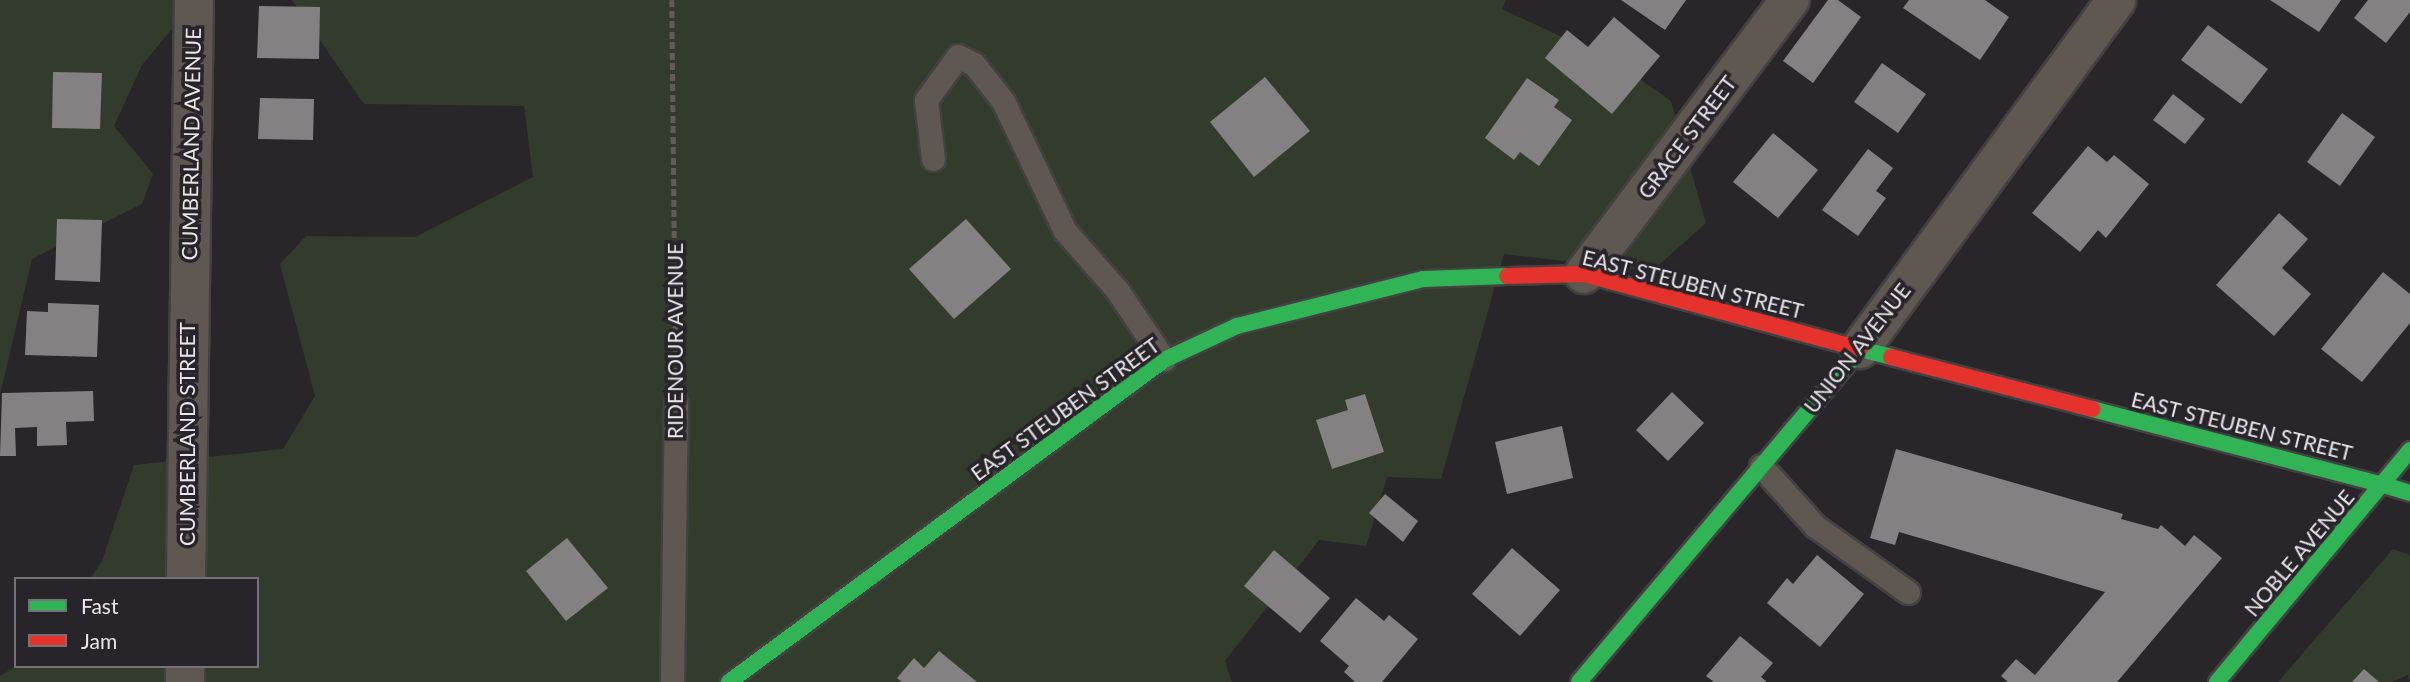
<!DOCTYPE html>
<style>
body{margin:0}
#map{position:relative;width:2410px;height:682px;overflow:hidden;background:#282629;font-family:Lato,sans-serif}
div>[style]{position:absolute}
.green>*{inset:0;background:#333c2c}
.building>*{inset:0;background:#838182}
.path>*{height:4.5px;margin-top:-2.25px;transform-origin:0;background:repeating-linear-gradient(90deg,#615c59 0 7px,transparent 0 10.5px)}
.roads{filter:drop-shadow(2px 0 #434243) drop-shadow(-2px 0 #434243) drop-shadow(0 2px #434243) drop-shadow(0 -2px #434243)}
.lane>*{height:23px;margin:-11.5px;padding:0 11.5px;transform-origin:11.5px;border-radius:11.5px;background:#5f5751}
.street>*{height:38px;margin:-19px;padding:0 19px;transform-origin:19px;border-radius:19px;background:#5f5751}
.fast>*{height:16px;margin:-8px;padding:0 8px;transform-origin:8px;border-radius:8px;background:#30b455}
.jam>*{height:16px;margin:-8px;padding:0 8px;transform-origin:8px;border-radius:8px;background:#e5322d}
span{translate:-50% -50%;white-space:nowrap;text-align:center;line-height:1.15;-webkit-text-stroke:7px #28252a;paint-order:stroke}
.street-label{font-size:21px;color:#e9e7ea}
.legend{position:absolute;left:14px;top:577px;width:245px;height:91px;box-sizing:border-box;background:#28252a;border:2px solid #757377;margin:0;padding:9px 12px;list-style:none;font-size:21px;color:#e9e7ea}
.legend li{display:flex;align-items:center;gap:14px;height:35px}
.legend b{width:35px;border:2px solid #757377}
</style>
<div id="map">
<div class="green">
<div style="clip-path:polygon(0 0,196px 0,142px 65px,114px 126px,153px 174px,142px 204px,32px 259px,0 395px)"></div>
<div style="clip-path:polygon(292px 0,1506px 0,1502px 9px,1614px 61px,1671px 101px,1706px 223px,1652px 271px,1504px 254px,1441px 479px,1387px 477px,1366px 546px,1319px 540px,1225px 661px,1232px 682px,0 682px,0 676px,16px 666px,257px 666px,257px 579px,90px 579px,102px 561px,134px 465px,283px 449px,315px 396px,280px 264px,306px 236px,415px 237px,533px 177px,524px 106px,364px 104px)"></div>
<div style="clip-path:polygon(2393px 549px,2410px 555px,2410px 682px,2408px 675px,2392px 682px,2278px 682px)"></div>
</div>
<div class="building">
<div style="clip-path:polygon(1621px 0,1686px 0,1665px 30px)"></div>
<div style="clip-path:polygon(1828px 0,1838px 0,1861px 17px,1813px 83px,1783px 61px)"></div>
<div style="clip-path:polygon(1909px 0,1985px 0,2009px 17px,1980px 60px,1903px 8px)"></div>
<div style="clip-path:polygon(2270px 0,2341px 0,2319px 32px)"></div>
<div style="clip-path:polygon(2368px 0,2410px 0,2410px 12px,2386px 43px,2354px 18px)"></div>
<div style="clip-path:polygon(259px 6px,320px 7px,319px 59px,257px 58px)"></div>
<div style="clip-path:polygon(1614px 17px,1660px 56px,1612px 114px,1545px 58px,1567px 30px,1588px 47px)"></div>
<div style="clip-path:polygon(2208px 25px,2268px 69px,2241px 104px,2181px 60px)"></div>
<div style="clip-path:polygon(1882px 63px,1926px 94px,1898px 133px,1854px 102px)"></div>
<div style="clip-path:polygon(53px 72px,102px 73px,100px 129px,52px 128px)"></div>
<div style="clip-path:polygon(1265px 77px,1310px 131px,1254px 177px,1210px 122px)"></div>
<div style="clip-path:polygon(1527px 78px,1559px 100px,1554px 107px,1572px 120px,1539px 166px,1520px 152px,1514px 160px,1485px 138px)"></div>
<div style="clip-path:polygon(2173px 94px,2205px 119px,2185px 144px,2153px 120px)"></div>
<div style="clip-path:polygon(260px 98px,314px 99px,313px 140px,258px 139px)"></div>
<div style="clip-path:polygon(2342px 113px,2375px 137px,2340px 186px,2307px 162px)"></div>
<div style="clip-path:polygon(1773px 133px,1818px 170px,1778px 218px,1733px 182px)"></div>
<div style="clip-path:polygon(2088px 146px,2107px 162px,2114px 155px,2149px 184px,2106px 238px,2098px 230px,2080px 252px,2032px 213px)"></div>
<div style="clip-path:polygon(1868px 149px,1893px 168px,1876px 191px,1886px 198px,1858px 236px,1822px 210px)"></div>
<div style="clip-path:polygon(2279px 213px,2308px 239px,2282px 268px,2311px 294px,2274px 336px,2216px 285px)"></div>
<div style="clip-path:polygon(57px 219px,102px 220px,100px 282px,55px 280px)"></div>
<div style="clip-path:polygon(966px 219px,1011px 269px,954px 319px,909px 269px)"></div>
<div style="clip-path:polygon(2383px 272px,2410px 294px,2410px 323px,2362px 382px,2321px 349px)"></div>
<div style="clip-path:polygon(48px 303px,99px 305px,97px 357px,25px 355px,27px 311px,48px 312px)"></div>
<div style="clip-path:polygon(93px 391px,94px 421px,66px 422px,67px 445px,37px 446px,37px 427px,15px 428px,16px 456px,0 456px,2px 393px)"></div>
<div style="clip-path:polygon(1672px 392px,1704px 423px,1668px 461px,1636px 430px)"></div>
<div style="clip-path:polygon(1365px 394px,1384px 452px,1332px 469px,1316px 420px,1348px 410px,1345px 400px)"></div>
<div style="clip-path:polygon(1562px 426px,1573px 478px,1507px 494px,1495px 442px)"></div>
<div style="clip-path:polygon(1896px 449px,2123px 514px,2121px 519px,2158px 529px,2161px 525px,2185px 546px,2194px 535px,2222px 558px,2117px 682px,2008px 682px,2001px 676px,2016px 659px,2035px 675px,2105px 592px,1899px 532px,1895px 545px,1870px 538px)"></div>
<div style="clip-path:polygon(1385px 494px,1418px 521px,1403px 542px,1369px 513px)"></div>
<div style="clip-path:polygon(567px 538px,608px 588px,566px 621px,526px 571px)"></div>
<div style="clip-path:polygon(1512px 548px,1560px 590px,1520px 636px,1472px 594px)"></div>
<div style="clip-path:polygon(1274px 550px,1330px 598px,1300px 633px,1244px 586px)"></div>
<div style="clip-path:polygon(1817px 555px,1864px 594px,1820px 647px,1767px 603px,1787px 578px,1793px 584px)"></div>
<div style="clip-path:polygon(1356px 598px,1384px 621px,1389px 615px,1418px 639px,1382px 682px,1355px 682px,1344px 672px,1349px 666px,1320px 641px)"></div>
<div style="clip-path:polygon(1740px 636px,1773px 663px,1761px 677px,1767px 682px,1714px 682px,1706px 676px)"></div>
<div style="clip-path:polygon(939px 651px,977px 682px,902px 682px,897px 678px,914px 658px,924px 668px)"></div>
<div style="clip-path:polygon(2364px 669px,2379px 682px,2352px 682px)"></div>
</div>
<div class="path">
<div style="left:672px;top:0;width:374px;rotate:89.4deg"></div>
</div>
<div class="roads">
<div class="lane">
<div style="left:933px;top:159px;width:59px;rotate:-96.8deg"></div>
<div style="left:926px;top:100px;width:54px;rotate:-54deg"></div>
<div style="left:958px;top:56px;width:18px;rotate:27deg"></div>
<div style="left:974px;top:64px;width:47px;rotate:51.9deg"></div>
<div style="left:1003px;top:101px;width:144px;rotate:64.5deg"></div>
<div style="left:1065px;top:231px;width:79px;rotate:48.6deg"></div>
<div style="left:1117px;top:290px;width:84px;rotate:56.1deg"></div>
<div style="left:1761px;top:466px;width:81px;rotate:48deg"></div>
<div style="left:1815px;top:526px;width:114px;rotate:35.4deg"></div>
<div style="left:672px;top:682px;width:278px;rotate:-89.2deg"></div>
</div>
<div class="street">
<div style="left:1584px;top:274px;width:343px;rotate:-53.1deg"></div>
<div style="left:1860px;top:349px;width:433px;rotate:-53.7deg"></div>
<div style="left:186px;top:579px;width:579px;rotate:-89.21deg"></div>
<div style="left:185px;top:682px;width:16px;rotate:-90deg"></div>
</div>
<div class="fast">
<div style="left:2092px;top:409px;width:302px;rotate:14.6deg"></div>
<div style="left:2384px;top:485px;width:27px;rotate:17deg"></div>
<div style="left:729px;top:682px;width:541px;rotate:-36.51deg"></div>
<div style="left:1164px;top:360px;width:81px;rotate:-25deg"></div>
<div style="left:1237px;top:326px;width:192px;rotate:-14.2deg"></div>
<div style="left:1423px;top:279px;width:84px;rotate:-2deg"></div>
<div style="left:1579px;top:682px;width:436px;rotate:-49.8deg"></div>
<div style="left:1860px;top:349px;width:32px;rotate:14deg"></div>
<div style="left:2217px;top:682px;width:302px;rotate:-50.2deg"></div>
</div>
<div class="jam">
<div style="left:1507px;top:276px;width:77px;rotate:-1.5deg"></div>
<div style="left:1584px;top:274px;width:286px;rotate:15.2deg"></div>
<div style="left:1891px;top:357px;width:208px;rotate:14.5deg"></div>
</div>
</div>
<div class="street-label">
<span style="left:1687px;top:137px;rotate:-53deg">GRACE STREET</span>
<span style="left:191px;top:144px;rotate:-89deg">CUMBERLAND AVENUE</span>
<span style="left:1693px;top:284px;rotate:14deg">EAST STEUBEN STREET</span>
<span style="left:675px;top:341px;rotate:-90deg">RIDENOUR AVENUE</span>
<span style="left:1857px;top:348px;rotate:-52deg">UNION AVENUE</span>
<span style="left:1065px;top:409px;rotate:-36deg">EAST STEUBEN STREET</span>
<span style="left:2242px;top:426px;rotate:14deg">EAST STEUBEN STREET</span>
<span style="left:187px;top:434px;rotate:-90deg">CUMBERLAND STREET</span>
<span style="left:2299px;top:553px;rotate:-50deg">NOBLE AVENUE</span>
</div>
<ul class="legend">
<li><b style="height:9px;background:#30b455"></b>Fast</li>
<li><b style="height:9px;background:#e5322d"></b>Jam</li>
</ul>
</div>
